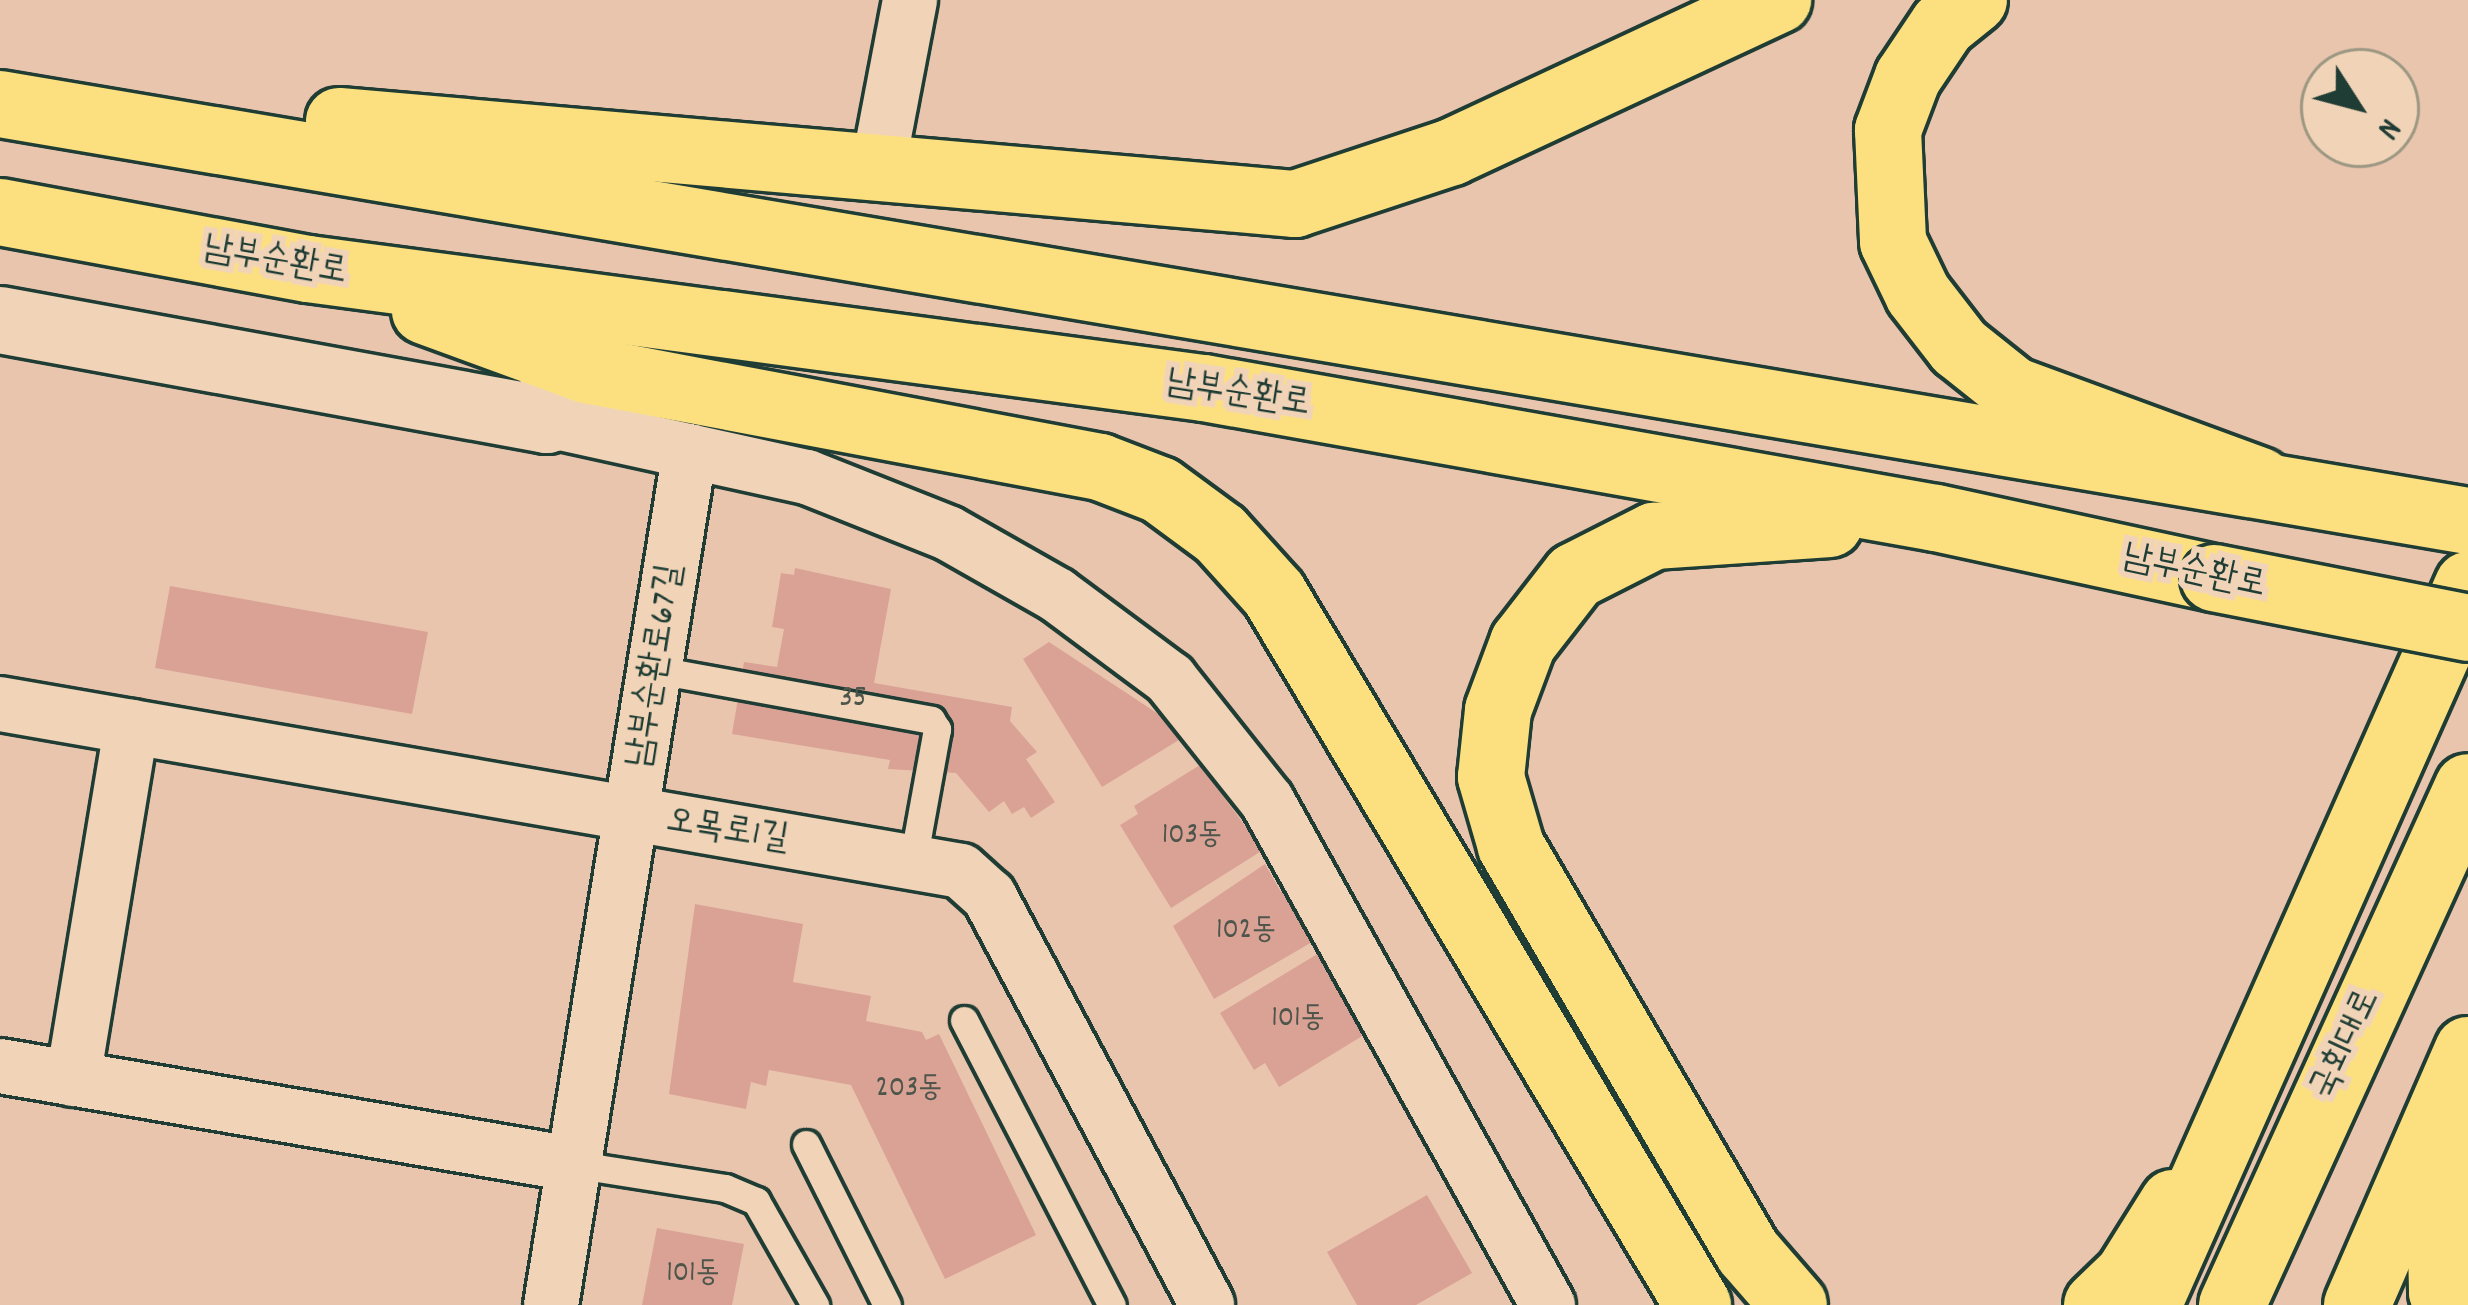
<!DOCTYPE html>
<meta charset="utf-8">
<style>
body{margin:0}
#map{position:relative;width:2468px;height:1305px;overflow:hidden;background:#eac5ad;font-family:Dekko,"Poor Story",sans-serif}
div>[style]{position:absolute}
.building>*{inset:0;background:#daa295}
.roads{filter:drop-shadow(3px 0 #1f3d34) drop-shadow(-3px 0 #1f3d34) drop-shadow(0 3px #1f3d34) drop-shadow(0 -3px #1f3d34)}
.lane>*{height:27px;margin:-13.5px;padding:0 13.5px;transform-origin:13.5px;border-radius:13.5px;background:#f1d4b7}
.street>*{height:54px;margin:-27px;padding:0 27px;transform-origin:27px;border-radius:27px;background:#f1d4b7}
.secondary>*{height:66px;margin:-33px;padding:0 33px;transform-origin:33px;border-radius:33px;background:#f1d4b7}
.primary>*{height:66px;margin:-33px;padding:0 33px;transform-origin:33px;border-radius:33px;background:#fce080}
.highway>*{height:66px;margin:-33px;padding:0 33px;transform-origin:33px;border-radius:33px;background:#fce080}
.bridges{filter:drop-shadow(3px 0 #1f3d34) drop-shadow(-3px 0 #1f3d34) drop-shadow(0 3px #1f3d34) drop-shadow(0 -3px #1f3d34)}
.primary-bridge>*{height:66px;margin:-33px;padding:0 33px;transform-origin:33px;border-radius:33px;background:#fce080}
span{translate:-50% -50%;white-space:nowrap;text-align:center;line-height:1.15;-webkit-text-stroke:12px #f1d4b7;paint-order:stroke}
.number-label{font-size:30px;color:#4e564c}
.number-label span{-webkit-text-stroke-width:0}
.street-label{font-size:36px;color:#1f3d34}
.north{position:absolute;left:2300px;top:48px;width:120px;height:120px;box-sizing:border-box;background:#f1d4b7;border:3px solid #9d9883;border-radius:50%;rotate:126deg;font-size:33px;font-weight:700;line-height:48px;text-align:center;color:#1f3d34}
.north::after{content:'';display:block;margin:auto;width:42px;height:54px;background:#1f3d34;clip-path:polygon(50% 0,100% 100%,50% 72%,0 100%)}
</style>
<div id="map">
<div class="building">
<div style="clip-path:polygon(795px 568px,891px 589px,874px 683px,1012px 707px,1010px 721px,1037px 752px,1026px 759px,1055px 802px,1031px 818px,1024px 807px,1012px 814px,1004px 801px,989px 812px,956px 773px,888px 769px,890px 760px,732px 734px,744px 662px,777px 667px,784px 629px,772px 627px,781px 573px,794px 575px)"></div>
<div style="clip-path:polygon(170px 586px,428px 632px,412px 714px,155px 668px)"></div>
<div style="clip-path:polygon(1049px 642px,1166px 719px,1179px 740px,1102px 787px,1023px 659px)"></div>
<div style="clip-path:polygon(1200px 765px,1263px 850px,1171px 908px,1120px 825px,1138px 814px,1134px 806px)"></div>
<div style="clip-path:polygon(1265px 864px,1281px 892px,1290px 887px,1319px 938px,1214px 999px,1173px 926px)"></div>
<div style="clip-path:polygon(695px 904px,803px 924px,793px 982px,871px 996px,866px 1021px,922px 1032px,926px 1040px,939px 1034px,1036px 1235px,945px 1279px,851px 1085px,769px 1070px,766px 1086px,751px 1082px,746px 1109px,669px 1094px)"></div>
<div style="clip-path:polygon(1319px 953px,1338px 987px,1348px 980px,1377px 1027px,1279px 1087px,1265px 1063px,1254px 1070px,1220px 1013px)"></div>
<div style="clip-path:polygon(1427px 1195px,1472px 1273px,1416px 1305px,1357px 1305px,1327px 1252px)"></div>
<div style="clip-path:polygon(657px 1228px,744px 1244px,732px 1305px,642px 1305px)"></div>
</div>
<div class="roads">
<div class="lane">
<div style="left:657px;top:670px;width:279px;rotate:10.3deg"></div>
<div style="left:931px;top:720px;width:11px;rotate:56deg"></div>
<div style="left:937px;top:729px;width:134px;rotate:100.3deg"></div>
<div style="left:964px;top:1020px;width:321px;rotate:62.6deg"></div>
<div style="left:806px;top:1144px;width:180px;rotate:63.3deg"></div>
<div style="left:578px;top:1165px;width:149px;rotate:8.9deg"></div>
<div style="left:725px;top:1188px;width:34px;rotate:23deg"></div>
<div style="left:756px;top:1201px;width:120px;rotate:60.4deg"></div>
</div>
<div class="street">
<div style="left:878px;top:168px;width:171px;rotate:-79.2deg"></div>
<div style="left:547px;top:420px;width:266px;rotate:12.4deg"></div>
<div style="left:807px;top:477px;width:152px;rotate:21.7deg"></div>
<div style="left:948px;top:533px;width:125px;rotate:29.6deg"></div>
<div style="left:1057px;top:595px;width:141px;rotate:36.6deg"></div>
<div style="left:1170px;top:679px;width:156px;rotate:51.5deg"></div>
<div style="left:1267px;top:801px;width:577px;rotate:60.86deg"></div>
<div style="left:0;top:704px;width:975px;rotate:9.86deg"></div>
<div style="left:961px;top:871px;width:38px;rotate:42deg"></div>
<div style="left:989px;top:896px;width:463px;rotate:61.9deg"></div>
<div style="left:0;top:1066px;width:586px;rotate:9.72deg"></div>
<div style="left:73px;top:1079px;width:357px;rotate:-80.6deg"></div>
<div style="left:551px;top:1305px;width:865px;rotate:-80.76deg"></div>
</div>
<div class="secondary">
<div style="left:0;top:320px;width:556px;rotate:10.36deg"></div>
<div style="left:547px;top:420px;width:61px;rotate:-79.6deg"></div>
</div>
<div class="primary">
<div style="left:0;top:104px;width:2503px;rotate:9.59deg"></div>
<div style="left:339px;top:121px;width:960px;rotate:4.96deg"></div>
<div style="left:1295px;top:204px;width:165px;rotate:-18.3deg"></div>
<div style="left:1452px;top:152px;width:360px;rotate:-25deg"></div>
<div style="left:0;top:212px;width:313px;rotate:10.5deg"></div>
<div style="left:308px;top:269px;width:904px;rotate:7.57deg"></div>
<div style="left:1204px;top:388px;width:743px;rotate:10.07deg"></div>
<div style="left:1936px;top:518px;width:284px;rotate:12.2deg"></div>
<div style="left:425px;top:311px;width:171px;rotate:20.1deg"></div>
<div style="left:586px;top:370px;width:523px;rotate:10.69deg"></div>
<div style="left:1100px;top:467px;width:64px;rotate:21deg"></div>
<div style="left:1160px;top:490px;width:74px;rotate:36.3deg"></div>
<div style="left:1220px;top:534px;width:81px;rotate:48deg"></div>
<div style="left:1274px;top:594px;width:828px;rotate:59.19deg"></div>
<div style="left:1794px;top:1305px;width:70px;rotate:-131deg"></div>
<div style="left:1748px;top:1252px;width:470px;rotate:-120.3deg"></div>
<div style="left:1511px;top:846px;width:72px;rotate:-106.2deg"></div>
<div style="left:1491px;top:777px;width:67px;rotate:-84deg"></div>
<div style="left:1498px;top:710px;width:72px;rotate:-69.5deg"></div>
<div style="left:1523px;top:643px;width:85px;rotate:-52.2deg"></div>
<div style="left:1575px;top:576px;width:89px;rotate:-26.9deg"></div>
<div style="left:1654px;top:536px;width:176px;rotate:-3.9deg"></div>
<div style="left:2097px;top:1305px;width:43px;rotate:-44.1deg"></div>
<div style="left:2128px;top:1275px;width:85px;rotate:-58deg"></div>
<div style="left:2232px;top:1305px;width:569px;rotate:-65.51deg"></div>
</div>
<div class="highway">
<div style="left:1974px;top:0;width:40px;rotate:141deg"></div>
<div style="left:1943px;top:25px;width:63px;rotate:123.9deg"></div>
<div style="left:1908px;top:77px;width:57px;rotate:110.7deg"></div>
<div style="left:1888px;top:130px;width:112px;rotate:87.4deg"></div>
<div style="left:1893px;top:242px;width:58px;rotate:64.3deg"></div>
<div style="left:1918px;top:294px;width:67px;rotate:52.3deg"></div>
<div style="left:1959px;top:347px;width:69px;rotate:38.5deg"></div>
<div style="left:2013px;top:390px;width:263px;rotate:20.2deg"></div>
<div style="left:2449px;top:1138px;width:71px;rotate:97.3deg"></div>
<div style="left:2440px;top:1208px;width:84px;rotate:88.6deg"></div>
<div style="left:2442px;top:1292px;width:16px;rotate:55deg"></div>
<div style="left:2148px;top:1305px;width:788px;rotate:-66.04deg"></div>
<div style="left:2357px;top:1305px;width:278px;rotate:-66.5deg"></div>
</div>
</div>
<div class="bridges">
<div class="primary-bridge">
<div style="left:2214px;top:578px;width:259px;rotate:11.1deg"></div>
</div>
</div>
<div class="number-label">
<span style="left:853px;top:700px">35</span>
<span style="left:1192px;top:837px">103동</span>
<span style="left:1246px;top:932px">102동</span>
<span style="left:1298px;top:1020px">101동</span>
<span style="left:909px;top:1090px">203동</span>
<span style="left:693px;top:1275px">101동</span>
</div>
<div class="street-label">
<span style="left:275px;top:262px;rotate:10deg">남부순환로</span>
<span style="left:1238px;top:395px;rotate:9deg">남부순환로</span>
<span style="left:2194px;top:573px;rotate:12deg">남부순환로</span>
<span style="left:657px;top:666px;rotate:-81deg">남부순환로67길</span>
<span style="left:727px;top:832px;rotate:9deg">오목로1길</span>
<span style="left:2347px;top:1045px;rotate:-65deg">국회대로</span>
</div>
<div class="north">N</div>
</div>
